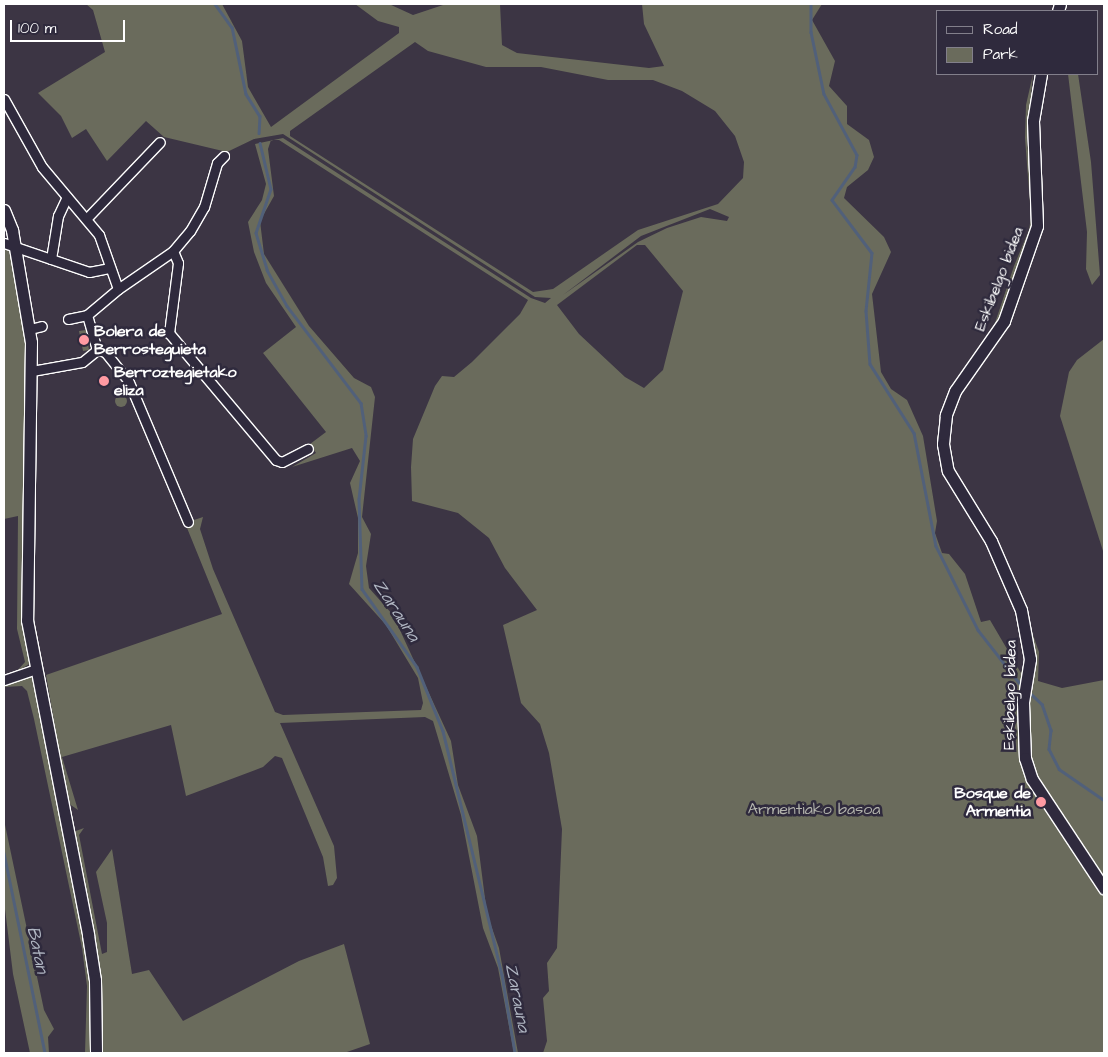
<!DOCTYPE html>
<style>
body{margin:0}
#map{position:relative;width:1108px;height:1057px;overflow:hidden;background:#3c3544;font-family:"Architects Daughter",sans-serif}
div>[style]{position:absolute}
.green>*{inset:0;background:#6a6b5c}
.round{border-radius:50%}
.stream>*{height:2.5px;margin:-1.25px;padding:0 1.25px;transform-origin:1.25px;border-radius:1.25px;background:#51607a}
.roads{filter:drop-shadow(1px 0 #fff) drop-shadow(-1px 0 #fff) drop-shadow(0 1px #fff) drop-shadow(0 -1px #fff)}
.minor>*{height:9px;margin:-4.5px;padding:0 4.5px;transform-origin:4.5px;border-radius:4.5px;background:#2f2a3d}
.tertiary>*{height:11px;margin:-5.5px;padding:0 5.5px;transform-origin:5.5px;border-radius:5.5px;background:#2f2a3d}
.dots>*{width:14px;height:14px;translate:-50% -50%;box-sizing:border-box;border:2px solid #2f2a3d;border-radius:50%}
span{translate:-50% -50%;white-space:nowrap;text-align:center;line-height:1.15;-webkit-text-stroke:5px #2f2a3d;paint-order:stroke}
.street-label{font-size:16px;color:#fff}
.poi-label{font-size:16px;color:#fff;font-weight:700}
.left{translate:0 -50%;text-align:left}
.right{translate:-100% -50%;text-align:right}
.park-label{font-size:16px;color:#b4b5ae}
.water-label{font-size:18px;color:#b1b7c3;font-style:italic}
.frame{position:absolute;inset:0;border:5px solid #fff;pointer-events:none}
.legend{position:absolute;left:936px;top:10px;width:162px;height:65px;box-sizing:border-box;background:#2f2a3d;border:1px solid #827f8b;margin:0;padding:6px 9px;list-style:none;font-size:15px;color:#fff}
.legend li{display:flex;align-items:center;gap:10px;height:25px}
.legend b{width:25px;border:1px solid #827f8b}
.scale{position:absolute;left:10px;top:20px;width:115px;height:22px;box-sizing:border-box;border:2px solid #fff;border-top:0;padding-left:6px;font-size:15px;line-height:18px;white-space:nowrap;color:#fff;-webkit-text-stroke:4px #2f2a3d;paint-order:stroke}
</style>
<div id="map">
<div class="green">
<div style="clip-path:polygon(evenodd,86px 4px,222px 4px,242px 41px,248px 87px,271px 127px,399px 33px,399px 27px,378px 21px,355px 4px,389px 4px,413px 15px,446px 4px,500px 4px,502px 45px,517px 53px,649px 68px,664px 66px,644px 24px,642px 4px,822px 4px,812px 20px,835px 61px,829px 86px,847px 106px,847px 124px,869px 140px,874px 157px,868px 170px,847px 187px,844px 198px,884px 237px,891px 252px,872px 294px,881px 372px,891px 389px,907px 400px,923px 436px,937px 521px,935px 533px,942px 553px,949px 554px,965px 574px,981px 622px,990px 620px,1021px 673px,1025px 658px,1019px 620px,983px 536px,948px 481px,943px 468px,937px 438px,947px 396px,992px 332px,1014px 266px,1029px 230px,1031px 217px,1025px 138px,1026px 105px,1033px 74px,1027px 139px,1033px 214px,1032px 228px,997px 328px,950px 397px,940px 445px,946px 474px,984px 535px,1013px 599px,1022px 627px,1026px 648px,1027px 669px,1024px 685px,1028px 686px,1032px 660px,1025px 621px,995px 542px,953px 479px,945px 452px,945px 441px,961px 387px,1004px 323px,1036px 230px,1031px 139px,1035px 90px,1041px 74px,1035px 143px,1039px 229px,1004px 330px,962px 392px,950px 424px,948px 456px,960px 485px,991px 528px,1013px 578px,1039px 652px,1038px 681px,1062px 688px,1104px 680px,1104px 1053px,543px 1053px,547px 1041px,543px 998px,549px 991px,547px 963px,557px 948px,562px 829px,549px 753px,540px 724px,521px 703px,503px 625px,537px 610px,505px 568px,489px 538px,458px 513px,412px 501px,411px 467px,413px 439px,435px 386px,442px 376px,454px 377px,472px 362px,520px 314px,528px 300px,279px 140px,271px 140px,268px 149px,274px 196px,260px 221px,264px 254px,309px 326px,354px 378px,371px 387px,375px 397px,362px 517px,371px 534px,366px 566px,369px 588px,393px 615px,451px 741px,458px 785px,477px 836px,487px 914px,499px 948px,518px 1053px,514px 1053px,498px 968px,483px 928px,461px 815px,433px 721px,425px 717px,280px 723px,334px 846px,337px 878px,333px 885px,328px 886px,323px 857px,282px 758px,275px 756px,263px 767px,186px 796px,171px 725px,62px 757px,78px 810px,68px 803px,46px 675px,222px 614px,185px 523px,203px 517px,200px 529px,213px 569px,275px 712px,283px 715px,421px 710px,423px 703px,418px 678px,386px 625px,349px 584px,358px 553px,358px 518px,350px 483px,360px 461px,352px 448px,292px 467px,316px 453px,310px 444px,326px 432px,263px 353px,296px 327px,266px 283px,254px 252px,248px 222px,262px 200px,266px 184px,255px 144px,283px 138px,531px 298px,545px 303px,551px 298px,535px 297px,283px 134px,254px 139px,227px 152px,164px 137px,146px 121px,107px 161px,86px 129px,72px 138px,61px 116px,38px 93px,105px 52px,93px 10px,86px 4px,415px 42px,428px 51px,486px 67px,541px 67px,608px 80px,653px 80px,682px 91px,715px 111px,735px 136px,744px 162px,743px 178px,718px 204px,638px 230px,553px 289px,533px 292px,290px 136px,290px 131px,415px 42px,86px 4px,710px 209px,729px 217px,727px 221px,701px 217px,667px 228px,638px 242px,563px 295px,641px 236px,710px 209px,86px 4px,637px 245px,645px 245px,683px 291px,663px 370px,644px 388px,625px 377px,579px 334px,557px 305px,637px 245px)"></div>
<div style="clip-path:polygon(1068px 74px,1078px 74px,1091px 162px,1100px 275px,1092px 285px,1086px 269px,1087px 232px)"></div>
<div style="clip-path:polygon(4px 246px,13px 254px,28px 339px,21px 595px,31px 663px,16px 672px,25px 662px,17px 629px,18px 516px,4px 519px)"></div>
<div style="clip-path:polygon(86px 330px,89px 350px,83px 351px,79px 331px)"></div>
<div style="clip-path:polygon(1104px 339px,1104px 554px,1060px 416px,1069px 372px,1077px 360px)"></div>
<div class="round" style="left:115px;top:395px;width:12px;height:12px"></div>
<div style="clip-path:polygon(29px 675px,33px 678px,78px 904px,90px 978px,92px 1053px,85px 1053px,87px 986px,82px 948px,34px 719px,27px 691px,22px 686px,4px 687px,4px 682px)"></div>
<div style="clip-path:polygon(4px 820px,44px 1010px,54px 1029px,48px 1037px,49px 1053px,30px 1053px,13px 974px,4px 901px)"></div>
<div style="clip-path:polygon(84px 828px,79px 835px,102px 954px,107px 952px,107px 923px,96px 872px,112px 849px,132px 974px,149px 970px,183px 1021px,299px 961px,344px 944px,370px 1044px,344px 1053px,101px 1053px,98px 960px,73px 832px)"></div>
</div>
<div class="stream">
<div style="left:215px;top:4px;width:29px;rotate:54deg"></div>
<div style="left:232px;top:27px;width:68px;rotate:78.2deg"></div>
<div style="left:246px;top:94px;width:26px;rotate:58deg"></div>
<div style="left:260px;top:116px;width:17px;rotate:93deg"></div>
<div style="left:811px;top:4px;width:28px;rotate:90deg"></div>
<div style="left:811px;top:32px;width:63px;rotate:78.2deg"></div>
<div style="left:824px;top:94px;width:69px;rotate:61.6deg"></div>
<div style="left:857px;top:155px;width:12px;rotate:99deg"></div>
<div style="left:855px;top:167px;width:40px;rotate:124.9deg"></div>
<div style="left:832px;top:200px;width:66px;rotate:53deg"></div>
<div style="left:872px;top:253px;width:58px;rotate:95.9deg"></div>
<div style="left:866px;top:311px;width:53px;rotate:85.7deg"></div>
<div style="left:870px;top:364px;width:82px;rotate:57.5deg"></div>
<div style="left:914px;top:433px;width:115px;rotate:79deg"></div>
<div style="left:936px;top:546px;width:94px;rotate:63.4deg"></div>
<div style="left:978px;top:630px;width:70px;rotate:52deg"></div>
<div style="left:260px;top:143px;width:47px;rotate:76.6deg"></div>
<div style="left:271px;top:189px;width:46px;rotate:108.8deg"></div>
<div style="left:256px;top:233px;width:39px;rotate:73deg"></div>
<div style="left:267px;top:270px;width:41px;rotate:60.9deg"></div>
<div style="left:287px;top:306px;width:122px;rotate:52.7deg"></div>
<div style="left:361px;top:403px;width:33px;rotate:81deg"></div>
<div style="left:366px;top:436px;width:63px;rotate:96.3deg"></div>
<div style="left:359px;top:499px;width:90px;rotate:88.1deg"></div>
<div style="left:362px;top:589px;width:95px;rotate:54.8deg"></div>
<div style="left:417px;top:667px;width:69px;rotate:67.9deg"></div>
<div style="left:443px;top:731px;width:251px;rotate:76.4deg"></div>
<div style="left:502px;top:975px;width:79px;rotate:80.5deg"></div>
<div style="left:1029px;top:692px;width:18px;rotate:43deg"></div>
<div style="left:1042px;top:704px;width:28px;rotate:71deg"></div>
<div style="left:1051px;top:730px;width:19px;rotate:96deg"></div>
<div style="left:1049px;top:749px;width:22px;rotate:63deg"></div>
<div style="left:1059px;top:769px;width:55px;rotate:34.6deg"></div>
<div style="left:4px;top:853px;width:204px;rotate:78.4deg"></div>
</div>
<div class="roads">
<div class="minor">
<div style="left:4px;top:99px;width:78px;rotate:60.8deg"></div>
<div style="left:42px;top:167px;width:89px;rotate:50deg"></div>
<div style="left:99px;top:235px;width:57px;rotate:70.6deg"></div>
<div style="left:118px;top:289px;width:40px;rotate:140deg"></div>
<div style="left:87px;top:315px;width:36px;rotate:74deg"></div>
<div style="left:97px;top:350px;width:19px;rotate:141deg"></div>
<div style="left:82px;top:362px;width:51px;rotate:169.8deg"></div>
<div style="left:87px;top:218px;width:105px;rotate:-46.2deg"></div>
<div style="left:4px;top:243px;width:90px;rotate:18.8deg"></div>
<div style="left:89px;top:272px;width:20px;rotate:-11deg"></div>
<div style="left:173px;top:251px;width:13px;rotate:67deg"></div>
<div style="left:178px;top:263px;width:71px;rotate:97.3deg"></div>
<div style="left:169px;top:333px;width:166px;rotate:49.9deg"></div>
<div style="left:276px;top:460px;width:6px;rotate:18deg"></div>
<div style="left:282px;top:462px;width:29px;rotate:-27deg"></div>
<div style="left:51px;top:259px;width:44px;rotate:-80.8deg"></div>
<div style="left:58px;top:216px;width:21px;rotate:-65deg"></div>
<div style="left:118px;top:289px;width:67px;rotate:-34.6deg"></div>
<div style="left:173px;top:251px;width:26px;rotate:-50deg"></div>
<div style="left:190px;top:231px;width:28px;rotate:-60deg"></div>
<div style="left:204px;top:207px;width:46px;rotate:-73.5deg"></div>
<div style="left:217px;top:163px;width:10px;rotate:-45deg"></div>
<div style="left:68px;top:319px;width:19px;rotate:-12deg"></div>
<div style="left:30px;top:329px;width:12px;rotate:-14deg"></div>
<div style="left:97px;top:350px;width:8px;rotate:14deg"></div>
<div style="left:105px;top:352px;width:36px;rotate:51deg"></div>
<div style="left:128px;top:380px;width:154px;rotate:67.1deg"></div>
<div style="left:4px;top:680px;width:34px;rotate:-19deg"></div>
</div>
<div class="tertiary">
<div style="left:1058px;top:11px;width:7px;rotate:-74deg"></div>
<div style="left:1041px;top:74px;width:48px;rotate:99.7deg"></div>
<div style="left:1033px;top:121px;width:105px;rotate:87.8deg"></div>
<div style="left:1037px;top:226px;width:101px;rotate:109.2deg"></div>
<div style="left:1004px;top:321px;width:85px;rotate:125deg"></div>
<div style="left:955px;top:391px;width:26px;rotate:111deg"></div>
<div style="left:946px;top:415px;width:29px;rotate:96deg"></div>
<div style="left:943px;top:444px;width:27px;rotate:80deg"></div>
<div style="left:948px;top:471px;width:82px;rotate:58.4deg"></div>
<div style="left:991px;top:541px;width:75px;rotate:66.5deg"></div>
<div style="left:1021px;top:610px;width:50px;rotate:79.6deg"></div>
<div style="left:1030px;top:659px;width:44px;rotate:99.2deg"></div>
<div style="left:1023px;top:702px;width:56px;rotate:88deg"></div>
<div style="left:1025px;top:758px;width:22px;rotate:72deg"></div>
<div style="left:1032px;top:779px;width:131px;rotate:56.6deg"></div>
<div style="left:4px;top:210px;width:22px;rotate:68deg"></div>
<div style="left:12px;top:230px;width:114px;rotate:80.4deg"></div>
<div style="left:31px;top:342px;width:278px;rotate:90.8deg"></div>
<div style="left:27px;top:620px;width:321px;rotate:79deg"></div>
<div style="left:88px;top:935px;width:46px;rotate:81.2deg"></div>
<div style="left:95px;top:980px;width:73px;rotate:89.2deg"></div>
</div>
</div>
<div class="dots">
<div style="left:84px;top:340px;background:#ff9aa2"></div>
<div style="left:104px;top:381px;background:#ff9aa2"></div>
<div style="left:1041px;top:802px;background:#ff9aa2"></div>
</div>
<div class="street-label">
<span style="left:999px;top:279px;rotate:-69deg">Eskibelgo bidea</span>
<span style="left:1010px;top:695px;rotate:-89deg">Eskibelgo bidea</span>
</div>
<div class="poi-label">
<span class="left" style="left:94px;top:340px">Bolera de<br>Berrosteguieta</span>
<span class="left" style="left:114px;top:381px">Berroztegietako<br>eliza</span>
<span class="right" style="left:1031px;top:802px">Bosque de<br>Armentia</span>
</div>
<div class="park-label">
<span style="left:814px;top:809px">Armentiako basoa</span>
</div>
<div class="water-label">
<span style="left:396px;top:611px;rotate:57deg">Zarauna</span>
<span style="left:37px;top:950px;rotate:78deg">Batan</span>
<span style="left:517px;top:998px;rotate:79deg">Zarauna</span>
</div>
<div class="frame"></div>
<ul class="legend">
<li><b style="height:6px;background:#2f2a3d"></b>Road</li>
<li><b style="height:14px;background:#6a6b5c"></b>Park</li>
</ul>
<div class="scale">100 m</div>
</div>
